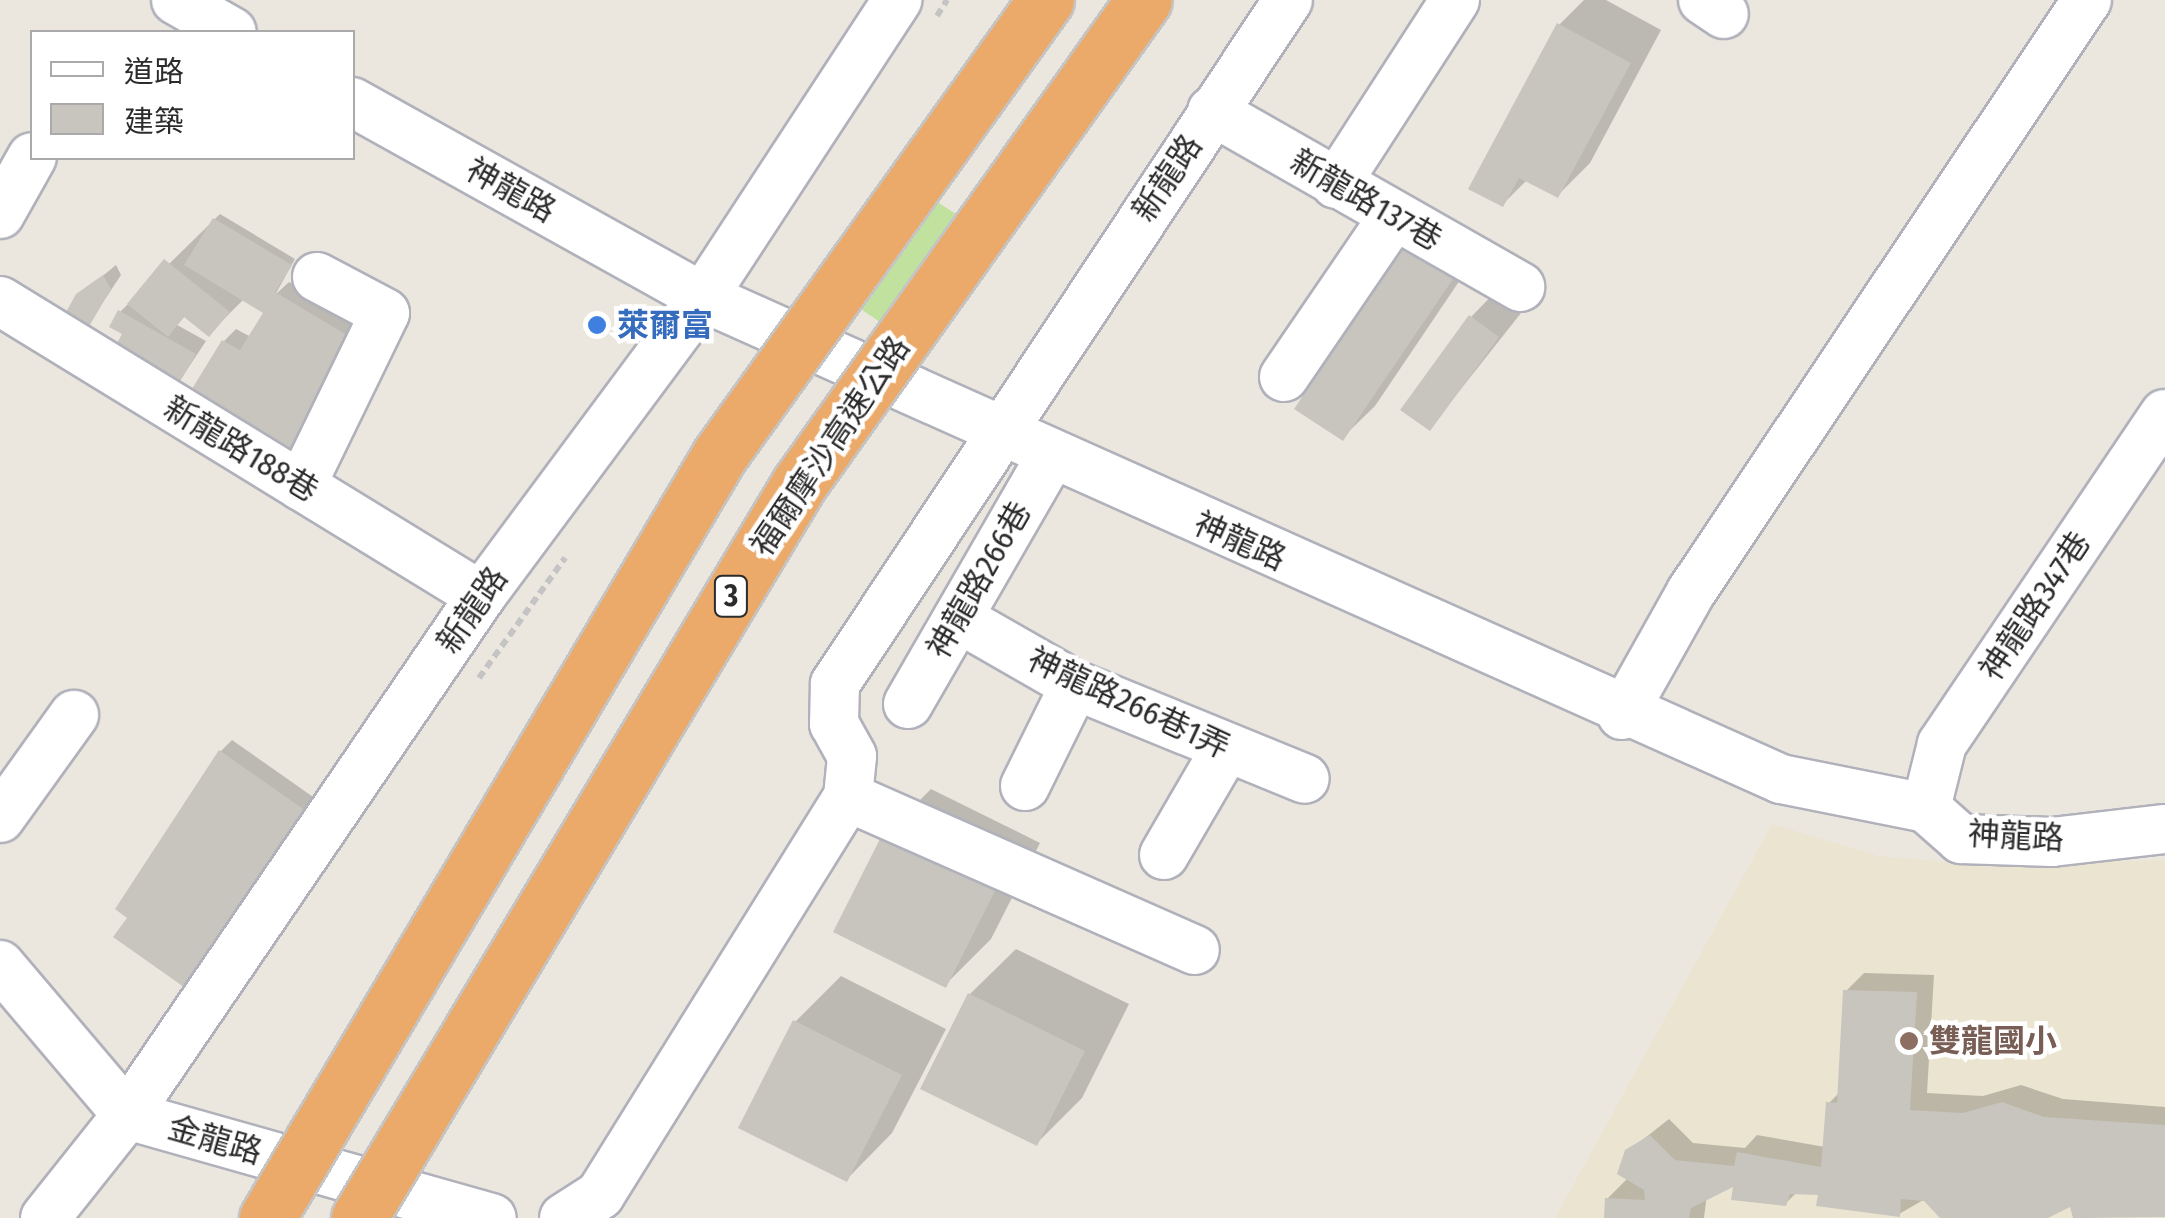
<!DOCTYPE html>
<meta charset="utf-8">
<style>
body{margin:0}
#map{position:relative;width:2165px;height:1218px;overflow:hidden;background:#ebe7df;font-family:"Fira Sans Condensed","Noto Sans TC",sans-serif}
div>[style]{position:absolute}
.education>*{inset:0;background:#ebe4d1}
.pitch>*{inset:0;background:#c1e19f}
.shadow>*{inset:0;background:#0003}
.building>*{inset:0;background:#c7c5be}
.path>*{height:6px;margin-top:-3px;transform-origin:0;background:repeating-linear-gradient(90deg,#c4c4c4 0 8px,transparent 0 13px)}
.roads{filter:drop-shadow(2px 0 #b0b1ba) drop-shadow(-2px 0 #b0b1ba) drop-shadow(0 2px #b0b1ba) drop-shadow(0 -2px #b0b1ba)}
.minor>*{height:48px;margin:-24px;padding:0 24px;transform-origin:24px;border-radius:24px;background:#fff}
.bridges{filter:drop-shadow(2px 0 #c4c4c4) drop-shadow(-2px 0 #c4c4c4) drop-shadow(0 2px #c4c4c4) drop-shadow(0 -2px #c4c4c4)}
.highway-bridge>*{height:55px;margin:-27.5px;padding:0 27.5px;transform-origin:27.5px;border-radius:27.5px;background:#ecaa6a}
.dots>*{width:28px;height:28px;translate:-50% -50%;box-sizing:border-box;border:5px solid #fff;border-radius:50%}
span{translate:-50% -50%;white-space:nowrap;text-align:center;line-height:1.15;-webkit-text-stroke:9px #fff;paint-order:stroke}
.shield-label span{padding:2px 8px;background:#fff;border:2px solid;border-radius:8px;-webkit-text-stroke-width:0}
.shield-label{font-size:30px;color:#2b2b2b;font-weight:700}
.street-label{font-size:32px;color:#2b2b2b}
.shop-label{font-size:32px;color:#366cbe;font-weight:700}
.left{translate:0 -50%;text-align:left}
.education-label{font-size:32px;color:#785e54;font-weight:700}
.legend{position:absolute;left:30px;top:30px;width:325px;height:130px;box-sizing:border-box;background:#fff;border:2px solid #aaa;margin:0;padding:12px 18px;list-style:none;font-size:30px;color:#2b2b2b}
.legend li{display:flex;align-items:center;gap:20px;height:50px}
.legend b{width:50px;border:2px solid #aaa}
</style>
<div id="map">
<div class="education">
<div style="clip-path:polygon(1772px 824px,1879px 856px,1970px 864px,2165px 860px,2165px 1218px,1555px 1218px)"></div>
</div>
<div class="pitch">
<div style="clip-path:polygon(934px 200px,989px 235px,916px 346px,862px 310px)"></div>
</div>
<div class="shadow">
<div style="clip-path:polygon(1584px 0,1606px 0,1661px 30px,1590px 163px,1558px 195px,1528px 179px,1503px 204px,1559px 25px)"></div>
<div style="clip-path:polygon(1440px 212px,1485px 243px,1375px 406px,1342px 438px,1408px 245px)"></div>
<div style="clip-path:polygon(220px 214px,295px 259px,275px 295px,289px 282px,392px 344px,323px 457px,224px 341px,236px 329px,251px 337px,266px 312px,244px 299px,209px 334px,186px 315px,177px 325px,206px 341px,171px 394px,125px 333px,120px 312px)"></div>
<div style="clip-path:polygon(116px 265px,121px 275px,80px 337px,78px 296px)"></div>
<div style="clip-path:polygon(1503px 284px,1529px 303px,1430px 428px,1471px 317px)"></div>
<div style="clip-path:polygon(232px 740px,326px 806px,191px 989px,220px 752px)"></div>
<div style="clip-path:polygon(931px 789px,1040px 843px,991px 939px,945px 985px,885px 835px)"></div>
<div style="clip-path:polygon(1016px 949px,1129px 1004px,1082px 1098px,1037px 1143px,970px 994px)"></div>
<div style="clip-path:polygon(1864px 973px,1934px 975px,1927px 1093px,1983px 1096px,2021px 1085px,2063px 1099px,2165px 1107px,2165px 1214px,2082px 1218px,2071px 1205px,2041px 1218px,1943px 1218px,1925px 1199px,1899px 1214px,1820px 1193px,1797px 1192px,1785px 1204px,1736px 1184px,1707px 1194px,1704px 1218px,1607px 1218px,1607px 1199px,1628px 1178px,1627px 1152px,1669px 1119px,1693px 1143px,1745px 1148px,1757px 1135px,1825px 1147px,1829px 1103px,1841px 1091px,1846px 991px)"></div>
<div style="clip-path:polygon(841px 976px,946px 1029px,892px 1133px,847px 1179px,795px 1022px)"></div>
</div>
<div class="building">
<div style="clip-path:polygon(1557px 23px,1631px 63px,1558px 198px,1519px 178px,1503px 207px,1468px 189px)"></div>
<div style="clip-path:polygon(213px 218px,292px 265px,275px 292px,382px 356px,311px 472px,187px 397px,222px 340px,240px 350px,263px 313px,184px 265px)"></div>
<div style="clip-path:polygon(1406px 243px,1455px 276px,1343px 441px,1294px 409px)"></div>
<div style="clip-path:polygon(164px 259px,230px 312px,209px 337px,184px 317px,168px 337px,127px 304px)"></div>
<div style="clip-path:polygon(103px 275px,111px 289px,81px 340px,58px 327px,76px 294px)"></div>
<div style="clip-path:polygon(118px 310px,196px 354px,171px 397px,107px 361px,122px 334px,109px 327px)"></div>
<div style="clip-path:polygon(1469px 315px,1499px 337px,1430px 431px,1400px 410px)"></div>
<div style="clip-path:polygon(219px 750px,316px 818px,191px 992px,113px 937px,127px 918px,115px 909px)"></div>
<div style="clip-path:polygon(883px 833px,996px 889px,946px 988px,833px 932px)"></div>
<div style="clip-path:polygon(1843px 990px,1917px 992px,1910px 1110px,1963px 1113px,2002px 1102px,2044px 1117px,2165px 1125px,2165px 1217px,2073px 1218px,2070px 1207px,2048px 1218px,1940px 1218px,1924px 1201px,1901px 1199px,1900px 1217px,1816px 1206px,1818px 1195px,1790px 1194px,1786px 1206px,1731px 1200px,1733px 1187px,1691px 1208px,1689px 1218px,1604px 1218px,1605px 1198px,1645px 1200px,1644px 1190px,1617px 1174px,1625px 1150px,1650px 1135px,1675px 1160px,1734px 1166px,1737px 1152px,1821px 1167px,1826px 1102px,1837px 1103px)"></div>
<div style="clip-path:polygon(968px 993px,1085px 1051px,1037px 1146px,920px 1089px)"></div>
<div style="clip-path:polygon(793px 1020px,902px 1075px,847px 1182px,738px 1128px)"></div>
</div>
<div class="path">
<div style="left:937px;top:16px;width:19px;rotate:-58deg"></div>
<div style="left:479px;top:678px;width:148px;rotate:-54.4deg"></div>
</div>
<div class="roads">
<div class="minor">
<div style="left:176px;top:0;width:64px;rotate:29.7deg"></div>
<div style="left:1703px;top:0;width:25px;rotate:34deg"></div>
<div style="left:352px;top:102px;width:402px;rotate:29.1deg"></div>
<div style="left:703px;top:297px;width:1181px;rotate:24.09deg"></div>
<div style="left:1781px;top:779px;width:148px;rotate:11.3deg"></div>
<div style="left:1926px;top:808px;width:47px;rotate:41.5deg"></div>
<div style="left:1961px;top:839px;width:91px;rotate:1.9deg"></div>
<div style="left:2052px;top:842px;width:114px;rotate:-6.6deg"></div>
<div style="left:1212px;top:111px;width:355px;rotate:29.7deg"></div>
<div style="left:1336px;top:184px;width:219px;rotate:-57.1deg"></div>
<div style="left:0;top:214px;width:65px;rotate:-60.7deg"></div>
<div style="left:0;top:301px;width:564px;rotate:31.52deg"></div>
<div style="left:1284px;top:377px;width:194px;rotate:-55.7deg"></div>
<div style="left:301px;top:486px;width:192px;rotate:-64.1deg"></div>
<div style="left:385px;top:313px;width:77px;rotate:-152.1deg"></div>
<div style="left:958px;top:618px;width:135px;rotate:29.8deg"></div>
<div style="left:1075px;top:685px;width:248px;rotate:22.2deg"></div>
<div style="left:908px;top:704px;width:286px;rotate:-60deg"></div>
<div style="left:1622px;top:715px;width:141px;rotate:-60.7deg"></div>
<div style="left:1691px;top:592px;width:712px;rotate:-56.22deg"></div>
<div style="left:1025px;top:786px;width:113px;rotate:-63.7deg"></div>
<div style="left:848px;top:797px;width:379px;rotate:23.8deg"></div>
<div style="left:1926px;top:808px;width:66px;rotate:-76deg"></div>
<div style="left:1942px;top:744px;width:398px;rotate:-56deg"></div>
<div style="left:0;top:818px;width:127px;rotate:-54.3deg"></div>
<div style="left:1164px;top:855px;width:121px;rotate:-59.8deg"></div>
<div style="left:0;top:965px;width:197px;rotate:49.7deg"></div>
<div style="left:127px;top:1115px;width:379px;rotate:15.8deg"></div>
<div style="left:45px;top:1218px;width:132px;rotate:-51.5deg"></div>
<div style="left:127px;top:1115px;width:628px;rotate:-55.7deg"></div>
<div style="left:481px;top:596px;width:372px;rotate:-53.4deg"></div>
<div style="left:703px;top:297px;width:355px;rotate:-56.8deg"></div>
<div style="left:564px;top:1218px;width:43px;rotate:-32.6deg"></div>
<div style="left:600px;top:1195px;width:469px;rotate:-58.1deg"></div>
<div style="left:848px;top:797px;width:41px;rotate:-84.4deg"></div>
<div style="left:852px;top:756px;width:37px;rotate:-119deg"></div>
<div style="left:834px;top:724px;width:40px;rotate:-88.6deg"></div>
<div style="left:835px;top:684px;width:820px;rotate:-56.48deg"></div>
</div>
</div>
<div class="bridges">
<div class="highway-bridge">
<div style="left:267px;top:1218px;width:886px;rotate:-59.32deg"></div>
<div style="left:719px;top:456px;width:561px;rotate:-54.36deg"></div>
<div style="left:359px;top:1218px;width:856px;rotate:-59.06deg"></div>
<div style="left:799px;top:484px;width:594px;rotate:-54.52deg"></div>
</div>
</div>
<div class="dots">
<div style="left:597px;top:325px;background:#3f7fe0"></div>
<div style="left:1909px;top:1041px;background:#8d6e63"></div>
</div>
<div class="shield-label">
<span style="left:731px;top:596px">3</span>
</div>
<div class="street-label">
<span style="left:1167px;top:178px;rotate:-56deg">新龍路</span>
<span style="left:511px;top:190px;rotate:29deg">神龍路</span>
<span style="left:1366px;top:200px;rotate:30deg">新龍路137巷</span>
<span style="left:830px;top:446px;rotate:-56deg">福爾摩沙高速公路</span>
<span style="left:241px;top:449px;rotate:31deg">新龍路188巷</span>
<span style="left:1240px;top:541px;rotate:24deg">神龍路</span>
<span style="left:979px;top:580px;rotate:-60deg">神龍路266巷</span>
<span style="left:2035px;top:606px;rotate:-56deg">神龍路347巷</span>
<span style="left:472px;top:610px;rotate:-55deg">新龍路</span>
<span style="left:1129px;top:703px;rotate:25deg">神龍路266巷1弄</span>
<span style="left:2016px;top:836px;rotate:3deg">神龍路</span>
<span style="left:215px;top:1140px;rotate:16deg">金龍路</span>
</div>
<div class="shop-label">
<span class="left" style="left:617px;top:325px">萊爾富</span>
</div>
<div class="education-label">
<span class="left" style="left:1929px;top:1041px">雙龍國小</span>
</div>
<ul class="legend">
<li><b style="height:12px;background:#fff"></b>道路</li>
<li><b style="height:28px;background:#c7c5be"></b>建築</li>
</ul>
</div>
